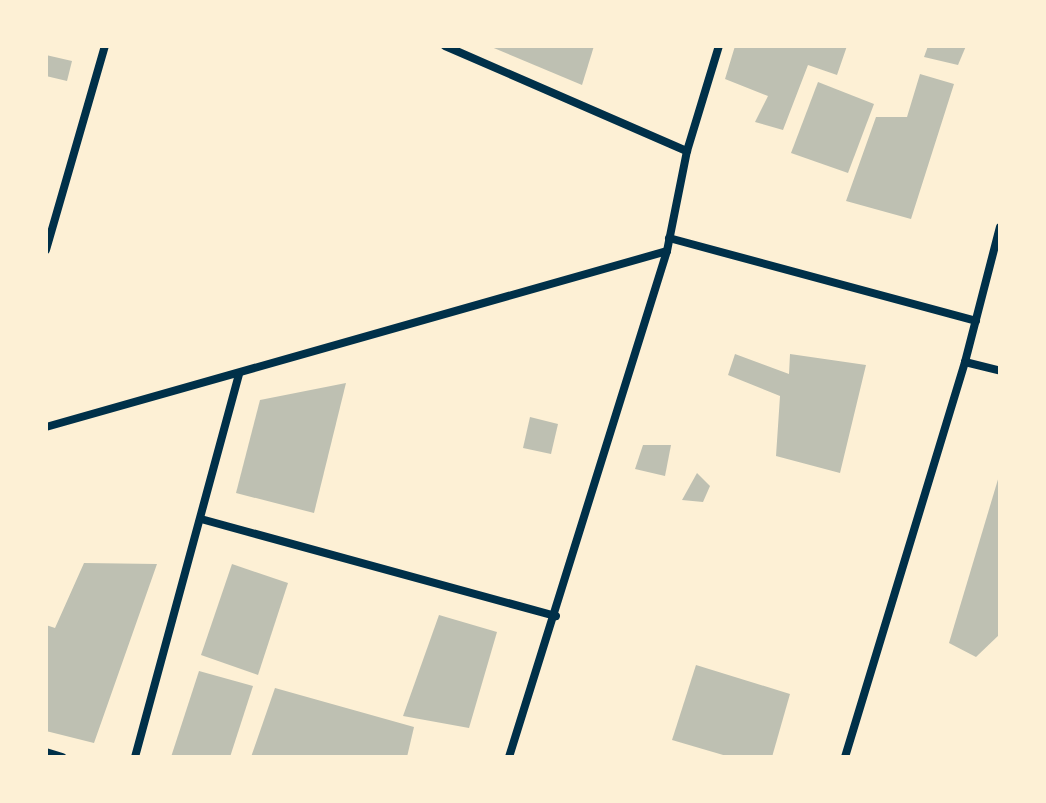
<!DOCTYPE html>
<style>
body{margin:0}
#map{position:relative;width:1046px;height:803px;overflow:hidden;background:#fdf0d5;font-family:Roboto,sans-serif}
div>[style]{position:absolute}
.building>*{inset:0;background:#bec0b2}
.minor>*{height:8px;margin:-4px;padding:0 4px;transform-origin:4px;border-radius:4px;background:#003049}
span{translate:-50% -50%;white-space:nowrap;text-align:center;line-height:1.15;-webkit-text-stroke:6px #fdf0d5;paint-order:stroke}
.frame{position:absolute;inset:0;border:48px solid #fdf0d5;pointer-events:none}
</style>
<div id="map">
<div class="building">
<div style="clip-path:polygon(489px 46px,594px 46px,582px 85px)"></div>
<div style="clip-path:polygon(735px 46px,847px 46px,837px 75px,808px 65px,783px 130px,755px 122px,768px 96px,725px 79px)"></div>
<div style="clip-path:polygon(928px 46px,966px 46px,958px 65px,924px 57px)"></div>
<div style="clip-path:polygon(46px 55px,72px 61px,67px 81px,46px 76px)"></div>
<div style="clip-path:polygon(920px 74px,954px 84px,911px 219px,846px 201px,876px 117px,907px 117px)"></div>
<div style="clip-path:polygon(818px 82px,874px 104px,848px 173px,791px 153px)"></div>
<div style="clip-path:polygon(735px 354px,789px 374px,790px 354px,866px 365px,840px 473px,776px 456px,780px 396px,728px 375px)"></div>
<div style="clip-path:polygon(346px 383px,314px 513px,236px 493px,260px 400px)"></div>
<div style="clip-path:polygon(530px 417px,558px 424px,551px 454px,523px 448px)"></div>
<div style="clip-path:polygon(643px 445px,671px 445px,665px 476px,635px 469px)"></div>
<div style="clip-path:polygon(697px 473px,710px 486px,703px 502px,682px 500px)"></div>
<div style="clip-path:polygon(999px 476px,1000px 634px,976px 657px,949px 643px)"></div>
<div style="clip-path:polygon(84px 563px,157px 564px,94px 743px,46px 731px,46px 625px,55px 628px)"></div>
<div style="clip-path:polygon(232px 564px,288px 583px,258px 675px,201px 655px)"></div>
<div style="clip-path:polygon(439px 615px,497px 632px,469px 728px,403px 716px)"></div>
<div style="clip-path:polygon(696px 665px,790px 694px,772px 757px,730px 757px,672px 740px)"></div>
<div style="clip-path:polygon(199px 671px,253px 686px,230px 757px,171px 757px)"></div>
<div style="clip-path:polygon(275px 688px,414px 727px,407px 757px,251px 757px)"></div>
</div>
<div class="minor">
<div style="left:445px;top:46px;width:264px;rotate:23.5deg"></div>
<div style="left:669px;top:238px;width:318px;rotate:15.1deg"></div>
<div style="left:46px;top:250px;width:212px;rotate:-73.9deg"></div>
<div style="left:965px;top:362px;width:36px;rotate:14deg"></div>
<div style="left:46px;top:427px;width:645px;rotate:-15.82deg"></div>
<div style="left:667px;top:251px;width:102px;rotate:-78.7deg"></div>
<div style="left:687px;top:151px;width:110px;rotate:-73.1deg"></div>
<div style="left:201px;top:519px;width:368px;rotate:15.3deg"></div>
<div style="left:46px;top:752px;width:17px;rotate:17deg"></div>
<div style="left:135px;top:757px;width:396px;rotate:-74.8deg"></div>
<div style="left:509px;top:757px;width:530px;rotate:-72.66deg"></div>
<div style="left:845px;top:757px;width:413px;rotate:-73.1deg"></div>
<div style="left:965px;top:362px;width:139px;rotate:-75.5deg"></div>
</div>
<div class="frame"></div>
</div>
